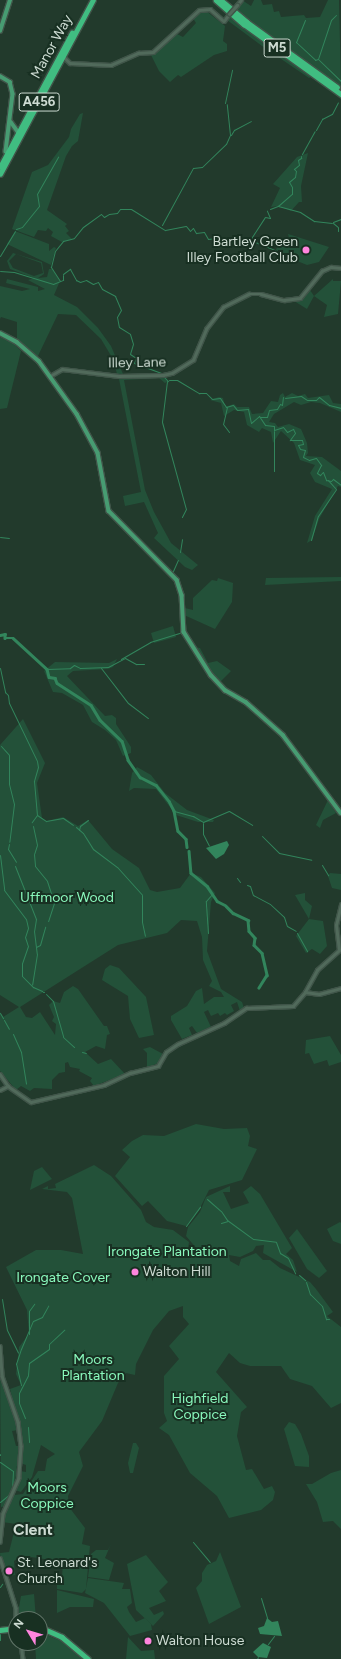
<!DOCTYPE html>
<style>
body{margin:0}
#map{position:relative;width:341px;height:1659px;overflow:hidden;background:#223a2c;font-family:Figtree,sans-serif}
div>[style]{position:absolute}
.green>*{inset:0;background:#235139}
.water>*{inset:0;background:#32855c}
.stream>*{height:1px;margin:-0.5px;padding:0 0.5px;transform-origin:0.5px;border-radius:0.5px;background:#32855c}
.river>*{height:2.5px;margin:-1.25px;padding:0 1.25px;transform-origin:1.25px;border-radius:1.25px;background:#32855c}
.roads{filter:drop-shadow(1px 0 #405549) drop-shadow(-1px 0 #405549) drop-shadow(0 1px #405549) drop-shadow(0 -1px #405549)}
.minor>*{height:2.5px;margin:-1.25px;padding:0 1.25px;transform-origin:1.25px;border-radius:1.25px;background:#516a5b}
.major>*{height:3.5px;margin:-1.75px;padding:0 1.75px;transform-origin:1.75px;border-radius:1.75px;background:#479c72}
.highway>*{height:4.5px;margin:-2.25px;padding:0 2.25px;transform-origin:2.25px;border-radius:2.25px;background:#40bd81}
.bridges{filter:drop-shadow(1px 0 #405549) drop-shadow(-1px 0 #405549) drop-shadow(0 1px #405549) drop-shadow(0 -1px #405549)}
.minor-bridge>*{height:2.5px;margin:-1.25px;padding:0 1.25px;transform-origin:1.25px;border-radius:1.25px;background:#516a5b}
.dots>*{width:11px;height:11px;translate:-50% -50%;box-sizing:border-box;border:2px solid #183022;border-radius:50%}
span{translate:-50% -50%;white-space:nowrap;text-align:center;line-height:1.15;-webkit-text-stroke:4px #183022;paint-order:stroke}
.shield-label span{padding:1px 3px;background:#183022;border:1px solid;border-radius:3px;-webkit-text-stroke-width:0}
.shield-label{font-size:13px;color:#cddbd2;font-weight:700}
.street-label{font-size:14px;color:#cddbd2}
.poi-label{font-size:14px;color:#cddbd2}
.right{translate:-100% -50%;text-align:right}
.left{translate:0 -50%;text-align:left}
.park-label{font-size:14px;color:#8af9bd}
.quarter-label{font-size:16px;color:#cddbd2;font-weight:700}
.north{position:absolute;left:8px;top:1611px;width:40px;height:40px;box-sizing:border-box;background:#183022;border:1px solid #607468;border-radius:50%;rotate:308deg;font-size:11px;font-weight:700;line-height:16px;text-align:center;color:#cddbd2}
.north::after{content:'';display:block;margin:auto;width:14px;height:18px;background:#ff85de;clip-path:polygon(50% 0,100% 100%,50% 72%,0 100%)}
</style>
<div id="map">
<div class="green">
<div style="clip-path:polygon(242px 0,251px 6px,254px 0,261px 0,263px 5px,272px 4px,274px 12px,279px 11px,281px 17px,304px 15px,306px 18px,320px 17px,328px 0,339px 0,341px 87px,235px 10px)"></div>
<div style="clip-path:polygon(205px 10px,225px 26px,223px 41px,227px 44px,227px 51px,214px 55px,181px 77px,178px 75px,170px 82px,159px 71px,151px 55px,177px 34px,183px 37px,196px 23px,193px 18px)"></div>
<div style="clip-path:polygon(230px 17px,261px 41px,311px 77px,309px 78px,262px 46px,227px 20px)"></div>
<div style="clip-path:polygon(83px 113px,78px 141px,72px 146px,66px 156px,47px 210px,67px 224px,65px 226px,69px 231px,66px 233px,72px 239px,62px 242px,51px 236px,53px 232px,48px 228px,46px 231px,38px 230px,34px 237px,12px 229px,32px 172px,48px 165px,69px 137px,71px 129px,80px 114px)"></div>
<div style="clip-path:polygon(308px 153px,301px 186px,302px 202px,299px 202px,291px 211px,279px 206px,271px 207px,280px 188px,273px 184px,297px 157px)"></div>
<div style="clip-path:polygon(15px 231px,49px 244px,49px 251px,54px 247px,56px 248px,51px 265px,7px 244px)"></div>
<div style="clip-path:polygon(288px 234px,307px 240px,329px 247px,319px 262px,307px 265px,275px 252px,280px 240px,289px 238px)"></div>
<div style="clip-path:polygon(evenodd,13px 253px,42px 262px,44px 274px,38px 278px,47px 277px,49px 269px,52px 269px,60px 281px,54px 295px,77px 307px,98px 328px,111px 346px,123px 374px,117px 374px,113px 359px,101px 339px,76px 315px,58px 314px,37px 358px,17px 339px,17px 322px,1px 317px,0 319px,0 286px,22px 291px,30px 289px,6px 283px,7px 279px,38px 287px,38px 291px,45px 289px,28px 280px,34px 278px,10px 269px,7px 261px,13px 253px,16px 254px,41px 263px,43px 273px,34px 276px,13px 268px,9px 261px,16px 254px)"></div>
<div style="clip-path:polygon(333px 279px,333px 281px,341px 281px,338px 314px,324px 317px,327px 305px,314px 296px,307px 309px,294px 301px,310px 290px,314px 296px)"></div>
<div style="clip-path:polygon(0 337px,12px 342px,21px 351px,7px 408px,0 409px)"></div>
<div style="clip-path:polygon(163px 376px,168px 381px,165px 383px,159px 378px,124px 380px,145px 490px,154px 512px,171px 543px,198px 565px,192px 570px,185px 567px,154px 538px,158px 533px,144px 502px,125px 506px,123px 496px,141px 492px,119px 379px,115px 379px)"></div>
<div style="clip-path:polygon(283px 393px,285px 397px,292px 393px,298px 396px,305px 394px,308px 398px,329px 395px,333px 403px,341px 404px,341px 412px,320px 403px,311px 402px,301px 405px,294px 402px,274px 414px,269px 422px,275px 423px,278px 427px,289px 424px,301px 429px,307px 443px,308px 453px,306px 456px,322px 457px,341px 471px,341px 487px,338px 486px,319px 519px,312px 540px,307px 543px,315px 516px,332px 489px,315px 482px,310px 473px,315px 465px,300px 460px,294px 443px,281px 431px,273px 443px,271px 432px,262px 428px,259px 432px,247px 425px,244px 412px,234px 410px,224px 416px,221px 403px,210px 400px,219px 397px,223px 398px,225px 407px,234px 404px,237px 407px,249px 407px,252px 414px,263px 413px,271px 401px,278px 402px,280px 395px)"></div>
<div style="clip-path:polygon(341px 577px,341px 581px,265px 585px,266px 578px)"></div>
<div style="clip-path:polygon(218px 578px,233px 583px,232px 602px,215px 629px,184px 615px,185px 608px,193px 610px,193px 598px,212px 580px,217px 581px)"></div>
<div style="clip-path:polygon(173px 626px,176px 637px,154px 643px,151px 633px)"></div>
<div style="clip-path:polygon(194px 647px,200px 648px,208px 663px,217px 661px,231px 671px,219px 683px)"></div>
<div style="clip-path:polygon(117px 659px,113px 667px,108px 669px,73px 671px,67px 676px,105px 716px,112px 715px,116px 718px,116px 724px,131px 747px,131px 753px,123px 756px,116px 740px,105px 730px,92px 722px,83px 705px,62px 693px,53px 692px,44px 671px,55px 662px,109px 663px)"></div>
<div style="clip-path:polygon(23px 719px,45px 763px,37px 783px,42px 818px,47px 821px,63px 817px,78px 826px,88px 820px,112px 849px,139px 868px,150px 890px,157px 892px,180px 888px,191px 873px,201px 877px,215px 893px,211px 902px,207px 951px,221px 989px,242px 1002px,244px 1008px,240px 1011px,237px 1002px,231px 1005px,234px 1011px,227px 1015px,225px 1013px,220px 1016px,218px 1013px,211px 1016px,208px 1010px,204px 1012px,211px 1027px,197px 1033px,192px 1026px,189px 1028px,192px 1035px,182px 1039px,171px 1020px,171px 1016px,187px 1006px,196px 991px,202px 988px,204px 1004px,214px 997px,224px 997px,221px 992px,209px 986px,212px 981px,203px 960px,202px 937px,197px 921px,181px 920px,167px 933px,118px 945px,20px 1007px,26px 1017px,32px 1018px,40px 1012px,55px 1035px,56px 1024px,52px 1021px,54px 1017px,49px 1005px,53px 1001px,60px 1003px,64px 992px,73px 986px,78px 989px,104px 1026px,107px 1026px,110px 1034px,107px 1035px,105px 1049px,96px 1046px,85px 1052px,98px 1064px,111px 1059px,125px 1074px,94px 1086px,90px 1081px,92px 1078px,79px 1071px,80px 1069px,70px 1067px,68px 1062px,65px 1063px,65px 1072px,59px 1073px,52px 1080px,52px 1089px,34px 1088px,30px 1091px,21px 1086px,16px 1090px,0 1071px,0 1012px,3px 1017px,19px 1007px,0 995px,0 745px)"></div>
<div style="clip-path:polygon(137px 767px,151px 775px,165px 793px,187px 810px,214px 820px,213px 822px,198px 822px,176px 815px,156px 789px,134px 788px,129px 791px,132px 773px)"></div>
<div style="clip-path:polygon(328px 800px,336px 813px,323px 820px,320px 828px,316px 825px)"></div>
<div style="clip-path:polygon(330px 873px,341px 874px,341px 890px,332px 888px,328px 876px)"></div>
<div style="clip-path:polygon(305px 893px,305px 900px,312px 906px,309px 919px,323px 921px,327px 946px,320px 954px,312px 949px,306px 953px,296px 936px,309px 919px,295px 895px)"></div>
<div style="clip-path:polygon(110px 965px,119px 968px,146px 997px,154px 1035px,139px 1038px,130px 1019px,128px 996px,102px 980px,105px 969px)"></div>
<div style="clip-path:polygon(330px 1036px,341px 1055px,341px 1062px,329px 1066px,327px 1060px,314px 1064px,309px 1053px,305px 1054px,306px 1040px)"></div>
<div style="clip-path:polygon(150px 1047px,163px 1054px,158px 1063px,147px 1068px,147px 1053px,143px 1049px)"></div>
<div style="clip-path:polygon(196px 1124px,224px 1129px,247px 1128px,250px 1136px,248px 1146px,257px 1149px,242px 1180px,209px 1190px,199px 1210px,186px 1226px,167px 1221px,148px 1201px,142px 1206px,115px 1176px,130px 1157px,122px 1150px,132px 1141px,143px 1135px,164px 1136px)"></div>
<div style="clip-path:polygon(94px 1165px,111px 1176px,141px 1210px,146px 1222px,154px 1227px,173px 1230px,189px 1242px,188px 1248px,190px 1254px,201px 1258px,205px 1258px,208px 1253px,197px 1249px,186px 1236px,188px 1227px,200px 1212px,206px 1197px,230px 1186px,230px 1192px,223px 1192px,231px 1209px,249px 1203px,243px 1192px,251px 1186px,260px 1194px,292px 1248px,286px 1254px,293px 1260px,297px 1272px,263px 1253px,264px 1245px,256px 1246px,253px 1251px,240px 1257px,229px 1255px,230px 1261px,239px 1266px,241px 1259px,256px 1253px,263px 1260px,270px 1260px,280px 1268px,310px 1282px,316px 1289px,333px 1312px,327px 1316px,341px 1327px,341px 1403px,331px 1408px,312px 1386px,290px 1379px,281px 1366px,250px 1366px,240px 1363px,229px 1353px,216px 1372px,247px 1407px,241px 1412px,237px 1436px,246px 1470px,252px 1469px,264px 1489px,272px 1486px,275px 1492px,273px 1500px,261px 1510px,229px 1518px,217px 1496px,190px 1473px,169px 1435px,159px 1428px,167px 1421px,164px 1413px,164px 1376px,179px 1359px,169px 1346px,189px 1324px,183px 1317px,183px 1306px,169px 1311px,153px 1330px,136px 1364px,135px 1375px,126px 1373px,118px 1383px,102px 1421px,79px 1452px,83px 1466px,68px 1496px,69px 1507px,85px 1528px,82px 1544px,90px 1546px,86px 1589px,82px 1593px,57px 1589px,57px 1578px,62px 1577px,63px 1562px,25px 1556px,18px 1558px,14px 1561px,15px 1575px,10px 1576px,6px 1575px,1px 1563px,0 1553px,9px 1552px,16px 1524px,2px 1522px,3px 1515px,14px 1495px,23px 1494px,38px 1471px,45px 1471px,47px 1459px,55px 1454px,41px 1445px,32px 1477px,21px 1492px,15px 1490px,20px 1471px,26px 1472px,26px 1465px,20px 1463px,20px 1432px,10px 1389px,21px 1385px,16px 1374px,19px 1347px,29px 1334px,27px 1310px,6px 1267px,36px 1250px,61px 1250px,83px 1254px,72px 1198px,67px 1192px,42px 1189px,48px 1186px,48px 1189px,56px 1188px,55px 1184px)"></div>
<div style="clip-path:polygon(42px 1167px,52px 1179px,30px 1190px,34px 1171px)"></div>
<div style="clip-path:polygon(340px 1222px,341px 1223px,341px 1244px,333px 1241px,327px 1229px)"></div>
<div style="clip-path:polygon(297px 1229px,327px 1271px,319px 1278px,307px 1269px,289px 1238px)"></div>
<div style="clip-path:polygon(0 1355px,0 1375px,16px 1420px,18px 1430px,12px 1431px,16px 1446px,19px 1446px,15px 1485px,7px 1506px,1px 1507px)"></div>
<div style="clip-path:polygon(289px 1422px,295px 1424px,301px 1434px,309px 1456px,309px 1467px,295px 1466px,284px 1429px)"></div>
<div style="clip-path:polygon(133px 1443px,136px 1443px,139px 1448px,133px 1473px,130px 1473px,128px 1463px)"></div>
<div style="clip-path:polygon(341px 1470px,341px 1529px,333px 1521px,323px 1522px,317px 1502px,306px 1484px,312px 1484px,331px 1473px)"></div>
<div style="clip-path:polygon(111px 1544px,105px 1558px,114px 1563px,109px 1580px,88px 1577px,91px 1554px,96px 1550px,108px 1550px)"></div>
<div style="clip-path:polygon(220px 1552px,241px 1607px,209px 1624px,196px 1588px,202px 1581px,202px 1573px,207px 1565px,216px 1561px)"></div>
<div style="clip-path:polygon(146px 1555px,168px 1582px,159px 1591px,166px 1601px,149px 1608px,154px 1615px,163px 1611px,164px 1614px,153px 1626px,136px 1610px,127px 1564px)"></div>
<div style="clip-path:polygon(88px 1578px,124px 1583px,122px 1589px,130px 1589px,132px 1603px,127px 1607px,129px 1612px,136px 1622px,145px 1618px,151px 1624px,152px 1630px,130px 1636px,104px 1603px,85px 1593px)"></div>
<div style="clip-path:polygon(57px 1590px,94px 1599px,93px 1607px,70px 1607px,57px 1613px)"></div>
<div style="clip-path:polygon(34px 1594px,36px 1619px,17px 1619px,21px 1596px)"></div>
<div style="clip-path:polygon(40px 1632px,61px 1641px,82px 1659px,36px 1659px,35px 1643px,40px 1643px)"></div>
<div style="clip-path:polygon(128px 1637px,141px 1651px,154px 1650px,155px 1659px,126px 1659px)"></div>
</div>
<div class="water">
<div style="clip-path:polygon(227px 841px,229px 845px,224px 854px,216px 859px,206px 848px)"></div>
<div style="clip-path:polygon(267px 1618px,272px 1622px,278px 1621px,282px 1636px,260px 1634px,258px 1628px,264px 1626px)"></div>
<div style="clip-path:polygon(263px 1643px,271px 1647px,267px 1658px,258px 1657px,253px 1652px)"></div>
</div>
<div class="stream">
<div style="left:336px;top:15px;width:7px;rotate:135deg"></div>
<div style="left:331px;top:20px;width:41px;rotate:108.4deg"></div>
<div style="left:318px;top:59px;width:32px;rotate:44deg"></div>
<div style="left:305px;top:20px;width:24px;rotate:112deg"></div>
<div style="left:296px;top:42px;width:26px;rotate:43deg"></div>
<div style="left:315px;top:60px;width:3px;rotate:-18deg"></div>
<div style="left:225px;top:103px;width:34px;rotate:-78deg"></div>
<div style="left:316px;top:130px;width:13px;rotate:-61deg"></div>
<div style="left:322px;top:119px;width:11px;rotate:-27deg"></div>
<div style="left:332px;top:114px;width:13px;rotate:-63deg"></div>
<div style="left:231px;top:135px;width:6px;rotate:-59deg"></div>
<div style="left:234px;top:130px;width:19px;rotate:-28deg"></div>
<div style="left:302px;top:154px;width:26px;rotate:-61deg"></div>
<div style="left:301px;top:157px;width:1px;rotate:-90deg"></div>
<div style="left:278px;top:206px;width:23px;rotate:15deg"></div>
<div style="left:300px;top:212px;width:17px;rotate:33deg"></div>
<div style="left:314px;top:221px;width:18px;rotate:6deg"></div>
<div style="left:270px;top:209px;width:9px;rotate:-21deg"></div>
<div style="left:278px;top:206px;width:18px;rotate:-41deg"></div>
<div style="left:292px;top:194px;width:7px;rotate:-90deg"></div>
<div style="left:292px;top:187px;width:6px;rotate:-121deg"></div>
<div style="left:289px;top:182px;width:8px;rotate:-40deg"></div>
<div style="left:295px;top:177px;width:6px;rotate:-81deg"></div>
<div style="left:296px;top:171px;width:3px;rotate:-135deg"></div>
<div style="left:294px;top:169px;width:6px;rotate:-39deg"></div>
<div style="left:299px;top:165px;width:5px;rotate:-101deg"></div>
<div style="left:298px;top:160px;width:4px;rotate:-34deg"></div>
<div style="left:333px;top:222px;width:9px;rotate:-21deg"></div>
<div style="left:333px;top:223px;width:6px;rotate:39deg"></div>
<div style="left:338px;top:227px;width:4px;rotate:90deg"></div>
<div style="left:162px;top:225px;width:65px;rotate:-61.5deg"></div>
<div style="left:193px;top:168px;width:9px;rotate:-6deg"></div>
<div style="left:202px;top:167px;width:33px;rotate:-44deg"></div>
<div style="left:226px;top:144px;width:10px;rotate:-66deg"></div>
<div style="left:230px;top:135px;width:31px;rotate:-96deg"></div>
<div style="left:16px;top:229px;width:6px;rotate:-18deg"></div>
<div style="left:22px;top:227px;width:27px;rotate:-51deg"></div>
<div style="left:39px;top:206px;width:12px;rotate:-99deg"></div>
<div style="left:37px;top:194px;width:43px;rotate:-60.4deg"></div>
<div style="left:250px;top:240px;width:27px;rotate:22deg"></div>
<div style="left:278px;top:252px;width:2px;rotate:27deg"></div>
<div style="left:0;top:256px;width:29px;rotate:-59deg"></div>
<div style="left:0;top:271px;width:14px;rotate:4deg"></div>
<div style="left:14px;top:272px;width:41px;rotate:17.1deg"></div>
<div style="left:53px;top:284px;width:11px;rotate:-22deg"></div>
<div style="left:63px;top:280px;width:5px;rotate:-90deg"></div>
<div style="left:63px;top:274px;width:9px;rotate:-36deg"></div>
<div style="left:70px;top:269px;width:13px;rotate:61deg"></div>
<div style="left:76px;top:280px;width:4px;rotate:27deg"></div>
<div style="left:80px;top:282px;width:6px;rotate:-18deg"></div>
<div style="left:86px;top:280px;width:8px;rotate:30deg"></div>
<div style="left:93px;top:284px;width:5px;rotate:-22deg"></div>
<div style="left:98px;top:282px;width:8px;rotate:60deg"></div>
<div style="left:102px;top:289px;width:15px;rotate:28deg"></div>
<div style="left:115px;top:296px;width:15px;rotate:67deg"></div>
<div style="left:121px;top:310px;width:8px;rotate:120deg"></div>
<div style="left:117px;top:317px;width:10px;rotate:79deg"></div>
<div style="left:119px;top:327px;width:13px;rotate:32deg"></div>
<div style="left:130px;top:334px;width:10px;rotate:73deg"></div>
<div style="left:133px;top:344px;width:10px;rotate:107deg"></div>
<div style="left:130px;top:354px;width:7px;rotate:34deg"></div>
<div style="left:136px;top:358px;width:5px;rotate:112deg"></div>
<div style="left:134px;top:363px;width:29px;rotate:20deg"></div>
<div style="left:60px;top:281px;width:17px;rotate:-123deg"></div>
<div style="left:51px;top:267px;width:16px;rotate:-76deg"></div>
<div style="left:55px;top:251px;width:13px;rotate:-51deg"></div>
<div style="left:63px;top:241px;width:11px;rotate:-15deg"></div>
<div style="left:74px;top:238px;width:14px;rotate:-51deg"></div>
<div style="left:83px;top:227px;width:22px;rotate:-36deg"></div>
<div style="left:101px;top:214px;width:4px;rotate:45deg"></div>
<div style="left:104px;top:217px;width:6px;rotate:-31deg"></div>
<div style="left:109px;top:214px;width:8px;rotate:-7deg"></div>
<div style="left:117px;top:213px;width:5px;rotate:-53deg"></div>
<div style="left:120px;top:209px;width:11px"></div>
<div style="left:131px;top:209px;width:40px;rotate:32deg"></div>
<div style="left:165px;top:230px;width:21px;rotate:-11deg"></div>
<div style="left:186px;top:226px;width:6px;rotate:51deg"></div>
<div style="left:190px;top:231px;width:4px;rotate:-45deg"></div>
<div style="left:193px;top:228px;width:6px;rotate:59deg"></div>
<div style="left:196px;top:233px;width:8px;rotate:-7deg"></div>
<div style="left:204px;top:232px;width:8px;rotate:60deg"></div>
<div style="left:208px;top:239px;width:8px;rotate:-7deg"></div>
<div style="left:216px;top:238px;width:15px;rotate:32deg"></div>
<div style="left:229px;top:246px;width:4px;rotate:-63deg"></div>
<div style="left:231px;top:242px;width:8px;rotate:23deg"></div>
<div style="left:238px;top:245px;width:13px;rotate:-23deg"></div>
<div style="left:250px;top:240px;width:27px;rotate:-57deg"></div>
<div style="left:265px;top:217px;width:5px;rotate:11deg"></div>
<div style="left:270px;top:218px;width:8px;rotate:-113deg"></div>
<div style="left:164px;top:377px;width:6px;rotate:45deg"></div>
<div style="left:169px;top:380px;width:8px"></div>
<div style="left:177px;top:380px;width:26px;rotate:31deg"></div>
<div style="left:199px;top:393px;width:7px"></div>
<div style="left:206px;top:393px;width:8px;rotate:45deg"></div>
<div style="left:212px;top:399px;width:8px;rotate:-7deg"></div>
<div style="left:220px;top:398px;width:11px;rotate:56deg"></div>
<div style="left:226px;top:407px;width:7px;rotate:-16deg"></div>
<div style="left:233px;top:405px;width:6px;rotate:51deg"></div>
<div style="left:237px;top:410px;width:11px;rotate:-5deg"></div>
<div style="left:248px;top:409px;width:14px;rotate:78deg"></div>
<div style="left:251px;top:423px;width:11px;rotate:-41deg"></div>
<div style="left:259px;top:416px;width:11px;rotate:56deg"></div>
<div style="left:265px;top:425px;width:9px;rotate:6deg"></div>
<div style="left:274px;top:426px;width:4px;rotate:90deg"></div>
<div style="left:274px;top:430px;width:9px;rotate:-18deg"></div>
<div style="left:283px;top:427px;width:6px;rotate:51deg"></div>
<div style="left:287px;top:432px;width:7px;rotate:-27deg"></div>
<div style="left:293px;top:429px;width:4px;rotate:63deg"></div>
<div style="left:295px;top:433px;width:9px;rotate:126deg"></div>
<div style="left:290px;top:440px;width:12px"></div>
<div style="left:302px;top:440px;width:4px;rotate:76deg"></div>
<div style="left:303px;top:444px;width:5px;rotate:169deg"></div>
<div style="left:298px;top:445px;width:4px;rotate:63deg"></div>
<div style="left:300px;top:449px;width:5px;rotate:11deg"></div>
<div style="left:305px;top:450px;width:7px;rotate:106deg"></div>
<div style="left:303px;top:457px;width:7px;rotate:27deg"></div>
<div style="left:309px;top:460px;width:7px;rotate:-16deg"></div>
<div style="left:316px;top:458px;width:9px;rotate:54deg"></div>
<div style="left:321px;top:465px;width:9px;rotate:117deg"></div>
<div style="left:317px;top:473px;width:4px;rotate:34deg"></div>
<div style="left:320px;top:475px;width:4px;rotate:-45deg"></div>
<div style="left:323px;top:472px;width:9px;rotate:69deg"></div>
<div style="left:326px;top:480px;width:5px;rotate:11deg"></div>
<div style="left:331px;top:481px;width:3px;rotate:-45deg"></div>
<div style="left:333px;top:479px;width:10px;rotate:37deg"></div>
<div style="left:167px;top:381px;width:41px;rotate:97deg"></div>
<div style="left:162px;top:422px;width:90px;rotate:74.6deg"></div>
<div style="left:186px;top:509px;width:9px;rotate:117deg"></div>
<div style="left:285px;top:398px;width:16px;rotate:-7deg"></div>
<div style="left:301px;top:396px;width:7px;rotate:34deg"></div>
<div style="left:307px;top:400px;width:9px"></div>
<div style="left:316px;top:400px;width:4px;rotate:-45deg"></div>
<div style="left:319px;top:397px;width:13px;rotate:39deg"></div>
<div style="left:329px;top:405px;width:12px;rotate:14deg"></div>
<div style="left:227px;top:407px;width:17px;rotate:103deg"></div>
<div style="left:223px;top:424px;width:10px;rotate:53deg"></div>
<div style="left:260px;top:417px;width:7px"></div>
<div style="left:267px;top:417px;width:7px;rotate:-74deg"></div>
<div style="left:269px;top:410px;width:8px;rotate:-7deg"></div>
<div style="left:277px;top:409px;width:6px;rotate:-59deg"></div>
<div style="left:280px;top:404px;width:2px;rotate:27deg"></div>
<div style="left:282px;top:405px;width:8px;rotate:-83deg"></div>
<div style="left:274px;top:431px;width:40px;rotate:90deg"></div>
<div style="left:0;top:537px;width:9px;rotate:6deg"></div>
<div style="left:311px;top:540px;width:25px;rotate:-74deg"></div>
<div style="left:318px;top:516px;width:32px;rotate:-56deg"></div>
<div style="left:336px;top:489px;width:12px;rotate:-132deg"></div>
<div style="left:180px;top:552px;width:13px;rotate:-81deg"></div>
<div style="left:173px;top:571px;width:12px;rotate:-66deg"></div>
<div style="left:121px;top:659px;width:34px;rotate:-30deg"></div>
<div style="left:150px;top:642px;width:34px;rotate:-17deg"></div>
<div style="left:0;top:668px;width:25px;rotate:78deg"></div>
<div style="left:5px;top:692px;width:4px;rotate:45deg"></div>
<div style="left:8px;top:695px;width:8px;rotate:83deg"></div>
<div style="left:9px;top:703px;width:64px;rotate:64.2deg"></div>
<div style="left:37px;top:761px;width:6px;rotate:81deg"></div>
<div style="left:38px;top:767px;width:15px;rotate:106deg"></div>
<div style="left:34px;top:781px;width:34px;rotate:85deg"></div>
<div style="left:37px;top:815px;width:9px;rotate:126deg"></div>
<div style="left:101px;top:668px;width:44px;rotate:52.4deg"></div>
<div style="left:128px;top:703px;width:25px;rotate:37deg"></div>
<div style="left:47px;top:669px;width:23px;rotate:-2deg"></div>
<div style="left:70px;top:668px;width:5px;rotate:-37deg"></div>
<div style="left:74px;top:665px;width:7px;rotate:27deg"></div>
<div style="left:80px;top:668px;width:28px;rotate:-2deg"></div>
<div style="left:108px;top:667px;width:19px;rotate:-28deg"></div>
<div style="left:125px;top:658px;width:13px;rotate:29deg"></div>
<div style="left:136px;top:664px;width:8px"></div>
<div style="left:1px;top:746px;width:12px;rotate:48deg"></div>
<div style="left:9px;top:755px;width:29px;rotate:90deg"></div>
<div style="left:9px;top:784px;width:21px;rotate:76deg"></div>
<div style="left:14px;top:804px;width:38px;rotate:97deg"></div>
<div style="left:174px;top:811px;width:20px;rotate:15deg"></div>
<div style="left:193px;top:816px;width:12px;rotate:31deg"></div>
<div style="left:203px;top:822px;width:28px;rotate:-23deg"></div>
<div style="left:229px;top:811px;width:27px;rotate:31deg"></div>
<div style="left:37px;top:815px;width:11px;rotate:34deg"></div>
<div style="left:46px;top:821px;width:17px;rotate:-10deg"></div>
<div style="left:63px;top:818px;width:12px;rotate:35deg"></div>
<div style="left:203px;top:823px;width:11px;rotate:90deg"></div>
<div style="left:203px;top:834px;width:13px;rotate:63deg"></div>
<div style="left:33px;top:826px;width:19px;rotate:78deg"></div>
<div style="left:37px;top:845px;width:9px;rotate:108deg"></div>
<div style="left:34px;top:854px;width:12px;rotate:85deg"></div>
<div style="left:35px;top:866px;width:19px;rotate:51deg"></div>
<div style="left:47px;top:881px;width:23px;rotate:72deg"></div>
<div style="left:54px;top:903px;width:19px;rotate:108deg"></div>
<div style="left:76px;top:827px;width:9px;rotate:41deg"></div>
<div style="left:83px;top:833px;width:19px;rotate:58deg"></div>
<div style="left:93px;top:849px;width:31px;rotate:37deg"></div>
<div style="left:118px;top:868px;width:36px;rotate:48deg"></div>
<div style="left:142px;top:895px;width:27px;rotate:90deg"></div>
<div style="left:142px;top:922px;width:14px;rotate:78deg"></div>
<div style="left:79px;top:830px;width:4px;rotate:-76deg"></div>
<div style="left:80px;top:826px;width:10px;rotate:-37deg"></div>
<div style="left:262px;top:836px;width:24px;rotate:45deg"></div>
<div style="left:279px;top:853px;width:33px;rotate:12deg"></div>
<div style="left:9px;top:844px;width:5px;rotate:101deg"></div>
<div style="left:8px;top:849px;width:15px;rotate:58deg"></div>
<div style="left:0;top:855px;width:35px;rotate:83deg"></div>
<div style="left:4px;top:890px;width:36px;rotate:53deg"></div>
<div style="left:26px;top:919px;width:9px;rotate:77deg"></div>
<div style="left:28px;top:928px;width:9px;rotate:108deg"></div>
<div style="left:25px;top:937px;width:9px;rotate:72deg"></div>
<div style="left:28px;top:946px;width:18px;rotate:109deg"></div>
<div style="left:22px;top:963px;width:13px;rotate:90deg"></div>
<div style="left:22px;top:976px;width:16px;rotate:45deg"></div>
<div style="left:33px;top:987px;width:10px;rotate:24deg"></div>
<div style="left:322px;top:865px;width:12px;rotate:59deg"></div>
<div style="left:15px;top:866px;width:57px;rotate:68.4deg"></div>
<div style="left:36px;top:919px;width:12px;rotate:99deg"></div>
<div style="left:34px;top:931px;width:23px;rotate:83deg"></div>
<div style="left:37px;top:954px;width:31px;rotate:99deg"></div>
<div style="left:237px;top:878px;width:5px;rotate:53deg"></div>
<div style="left:247px;top:885px;width:3px;rotate:18deg"></div>
<div style="left:250px;top:886px;width:9px;rotate:72deg"></div>
<div style="left:253px;top:895px;width:19px;rotate:28deg"></div>
<div style="left:270px;top:904px;width:19px;rotate:43deg"></div>
<div style="left:284px;top:917px;width:9px;rotate:72deg"></div>
<div style="left:287px;top:926px;width:10px;rotate:29deg"></div>
<div style="left:208px;top:933px;width:32px;rotate:-94deg"></div>
<div style="left:206px;top:901px;width:9px;rotate:-49deg"></div>
<div style="left:297px;top:933px;width:21px;rotate:61deg"></div>
<div style="left:36px;top:947px;width:4px;rotate:-27deg"></div>
<div style="left:40px;top:945px;width:19px;rotate:-74deg"></div>
<div style="left:43px;top:992px;width:1px"></div>
<div style="left:46px;top:994px;width:10px;rotate:45deg"></div>
<div style="left:53px;top:1001px;width:37px;rotate:74deg"></div>
<div style="left:63px;top:1037px;width:15px;rotate:42deg"></div>
<div style="left:0;top:1013px;width:6px;rotate:59deg"></div>
<div style="left:4px;top:1020px;width:10px;rotate:61deg"></div>
<div style="left:13px;top:1034px;width:20px;rotate:66deg"></div>
<div style="left:21px;top:1052px;width:32px;rotate:81deg"></div>
<div style="left:82px;top:1052px;width:4px;rotate:14deg"></div>
<div style="left:207px;top:1199px;width:18px;rotate:41deg"></div>
<div style="left:221px;top:1211px;width:11px;rotate:56deg"></div>
<div style="left:227px;top:1220px;width:32px;rotate:36deg"></div>
<div style="left:253px;top:1239px;width:23px;rotate:7deg"></div>
<div style="left:276px;top:1242px;width:12px;rotate:70deg"></div>
<div style="left:280px;top:1253px;width:9px;rotate:32deg"></div>
<div style="left:288px;top:1258px;width:17px;rotate:65deg"></div>
<div style="left:221px;top:1223px;width:7px;rotate:-16deg"></div>
<div style="left:186px;top:1226px;width:24px;rotate:-54deg"></div>
<div style="left:299px;top:1275px;width:8px;rotate:40deg"></div>
<div style="left:306px;top:1282px;width:13px;rotate:72deg"></div>
<div style="left:310px;top:1294px;width:17px;rotate:45deg"></div>
<div style="left:322px;top:1306px;width:14px;rotate:73deg"></div>
<div style="left:326px;top:1319px;width:3px"></div>
<div style="left:2px;top:1299px;width:31px;rotate:81deg"></div>
<div style="left:7px;top:1330px;width:25px;rotate:64deg"></div>
<div style="left:29px;top:1334px;width:23px;rotate:-90deg"></div>
<div style="left:29px;top:1311px;width:9px;rotate:-54deg"></div>
<div style="left:21px;top:1385px;width:22px;rotate:-103deg"></div>
<div style="left:16px;top:1364px;width:16px;rotate:-72deg"></div>
<div style="left:21px;top:1349px;width:30px;rotate:-67deg"></div>
<div style="left:33px;top:1321px;width:10px;rotate:-24deg"></div>
<div style="left:42px;top:1317px;width:13px;rotate:-61deg"></div>
<div style="left:25px;top:1418px;width:16px;rotate:-112deg"></div>
<div style="left:19px;top:1403px;width:10px;rotate:-90deg"></div>
<div style="left:19px;top:1393px;width:20px;rotate:-63deg"></div>
<div style="left:28px;top:1375px;width:12px;rotate:-85deg"></div>
<div style="left:29px;top:1363px;width:24px;rotate:-35deg"></div>
<div style="left:49px;top:1349px;width:5px;rotate:-90deg"></div>
<div style="left:49px;top:1344px;width:21px;rotate:-43deg"></div>
<div style="left:28px;top:1427px;width:15px;rotate:86deg"></div>
<div style="left:0;top:1455px;width:1px;rotate:-90deg"></div>
<div style="left:0;top:1462px;width:16px;rotate:35deg"></div>
<div style="left:13px;top:1471px;width:17px;rotate:93deg"></div>
<div style="left:0;top:1502px;width:14px;rotate:-39deg"></div>
<div style="left:193px;top:1542px;width:26px;rotate:50deg"></div>
<div style="left:0;top:1587px;width:4px;rotate:-56deg"></div>
<div style="left:261px;top:1598px;width:21px;rotate:73deg"></div>
<div style="left:0;top:1640px;width:6px;rotate:-90deg"></div>
<div style="left:268px;top:1644px;width:10px;rotate:-53deg"></div>
<div style="left:257px;top:1659px;width:2px;rotate:-63deg"></div>
</div>
<div class="river">
<div style="left:0;top:635px;width:5px;rotate:-11deg"></div>
<div style="left:5px;top:634px;width:4px;rotate:90deg"></div>
<div style="left:5px;top:638px;width:8px"></div>
<div style="left:13px;top:638px;width:46px;rotate:42.4deg"></div>
<div style="left:47px;top:669px;width:8px;rotate:76deg"></div>
<div style="left:49px;top:677px;width:6px;rotate:9deg"></div>
<div style="left:55px;top:678px;width:5px;rotate:68deg"></div>
<div style="left:57px;top:683px;width:40px;rotate:32.9deg"></div>
<div style="left:91px;top:705px;width:17px;rotate:59deg"></div>
<div style="left:100px;top:720px;width:30px;rotate:44deg"></div>
<div style="left:122px;top:741px;width:20px;rotate:72deg"></div>
<div style="left:128px;top:760px;width:21px;rotate:55deg"></div>
<div style="left:140px;top:777px;width:18px;rotate:27deg"></div>
<div style="left:156px;top:785px;width:21px;rotate:51deg"></div>
<div style="left:169px;top:801px;width:11px;rotate:63deg"></div>
<div style="left:174px;top:811px;width:20px;rotate:79deg"></div>
<div style="left:178px;top:831px;width:11px;rotate:45deg"></div>
<div style="left:186px;top:839px;width:8px;rotate:83deg"></div>
<div style="left:189px;top:851px;width:22px;rotate:85deg"></div>
<div style="left:191px;top:873px;width:21px;rotate:39deg"></div>
<div style="left:207px;top:886px;width:18px;rotate:56deg"></div>
<div style="left:217px;top:901px;width:9px;rotate:27deg"></div>
<div style="left:226px;top:906px;width:10px;rotate:45deg"></div>
<div style="left:233px;top:913px;width:17px;rotate:25deg"></div>
<div style="left:248px;top:920px;width:11px;rotate:85deg"></div>
<div style="left:249px;top:931px;width:9px;rotate:49deg"></div>
<div style="left:255px;top:938px;width:7px;rotate:98deg"></div>
<div style="left:254px;top:945px;width:11px;rotate:45deg"></div>
<div style="left:262px;top:953px;width:23px;rotate:77deg"></div>
<div style="left:267px;top:975px;width:15px;rotate:122deg"></div>
</div>
<div class="roads">
<div class="minor">
<div style="left:237px;top:5px;width:6px;rotate:-51deg"></div>
<div style="left:63px;top:56px;width:10px;rotate:45deg"></div>
<div style="left:70px;top:63px;width:41px;rotate:2.8deg"></div>
<div style="left:111px;top:65px;width:30px;rotate:-24deg"></div>
<div style="left:138px;top:53px;width:15px;rotate:-4deg"></div>
<div style="left:153px;top:52px;width:62px;rotate:-42.4deg"></div>
<div style="left:199px;top:10px;width:11px;rotate:-5deg"></div>
<div style="left:210px;top:9px;width:18px;rotate:41deg"></div>
<div style="left:224px;top:21px;width:9px;rotate:-54deg"></div>
<div style="left:50px;top:376px;width:14px;rotate:-30deg"></div>
<div style="left:62px;top:369px;width:57px;rotate:7deg"></div>
<div style="left:119px;top:376px;width:44px;rotate:-1.3deg"></div>
<div style="left:163px;top:375px;width:9px;rotate:-13deg"></div>
<div style="left:172px;top:373px;width:25px;rotate:-32deg"></div>
<div style="left:193px;top:360px;width:34px;rotate:-67deg"></div>
<div style="left:206px;top:329px;width:28px;rotate:-52deg"></div>
<div style="left:223px;top:307px;width:29px;rotate:-27deg"></div>
<div style="left:249px;top:294px;width:12px"></div>
<div style="left:261px;top:294px;width:24px;rotate:15deg"></div>
<div style="left:284px;top:300px;width:16px;rotate:-7deg"></div>
<div style="left:300px;top:298px;width:35px;rotate:-51deg"></div>
<div style="left:322px;top:271px;width:10px;rotate:-24deg"></div>
<div style="left:331px;top:267px;width:10px;rotate:6deg"></div>
<div style="left:305px;top:992px;width:14px;rotate:8deg"></div>
<div style="left:319px;top:994px;width:23px;rotate:-15deg"></div>
<div style="left:0;top:1074px;width:14px;rotate:56deg"></div>
<div style="left:0;top:1090px;width:9px;rotate:-27deg"></div>
<div style="left:8px;top:1086px;width:28px;rotate:35deg"></div>
<div style="left:31px;top:1102px;width:75px;rotate:-13.1deg"></div>
<div style="left:104px;top:1085px;width:29px;rotate:-25deg"></div>
<div style="left:130px;top:1073px;width:29px;rotate:-14deg"></div>
<div style="left:158px;top:1066px;width:16px;rotate:-60deg"></div>
<div style="left:166px;top:1052px;width:14px;rotate:-34deg"></div>
<div style="left:178px;top:1044px;width:51px;rotate:-24.5deg"></div>
<div style="left:224px;top:1023px;width:27px;rotate:-34deg"></div>
<div style="left:246px;top:1008px;width:47px;rotate:-2.4deg"></div>
<div style="left:293px;top:1006px;width:18px;rotate:-49deg"></div>
<div style="left:305px;top:992px;width:25px;rotate:-61deg"></div>
<div style="left:317px;top:970px;width:30px;rotate:-42deg"></div>
<div style="left:339px;top:950px;width:25px;rotate:-97deg"></div>
<div style="left:336px;top:925px;width:21px;rotate:-76deg"></div>
<div style="left:0;top:1346px;width:30px;rotate:86deg"></div>
<div style="left:2px;top:1376px;width:49px;rotate:70.8deg"></div>
<div style="left:18px;top:1422px;width:24px;rotate:83deg"></div>
<div style="left:21px;top:1446px;width:32px;rotate:94deg"></div>
<div style="left:19px;top:1478px;width:39px;rotate:114deg"></div>
<div style="left:3px;top:1514px;width:28px;rotate:96deg"></div>
<div style="left:0;top:1558px;width:52px;rotate:72.3deg"></div>
<div style="left:16px;top:1608px;width:13px;rotate:90deg"></div>
<div style="left:21px;top:1643px;width:16px;rotate:83deg"></div>
</div>
<div class="major">
<div style="left:0;top:31px;width:33px;rotate:-72deg"></div>
<div style="left:0;top:76px;width:12px;rotate:31deg"></div>
<div style="left:10px;top:82px;width:12px;rotate:76deg"></div>
<div style="left:13px;top:94px;width:58px;rotate:96.9deg"></div>
<div style="left:11px;top:122px;width:14px;rotate:54deg"></div>
<div style="left:0;top:333px;width:19px;rotate:28deg"></div>
<div style="left:17px;top:342px;width:29px;rotate:41deg"></div>
<div style="left:39px;top:361px;width:65px;rotate:54.4deg"></div>
<div style="left:77px;top:414px;width:44px;rotate:61.7deg"></div>
<div style="left:98px;top:453px;width:59px;rotate:79.3deg"></div>
<div style="left:109px;top:511px;width:97px;rotate:45.4deg"></div>
<div style="left:177px;top:580px;width:16px;rotate:72deg"></div>
<div style="left:182px;top:595px;width:37px;rotate:87deg"></div>
<div style="left:184px;top:632px;width:51px;rotate:57.9deg"></div>
<div style="left:211px;top:675px;width:21px;rotate:47deg"></div>
<div style="left:225px;top:690px;width:24px;rotate:30deg"></div>
<div style="left:246px;top:702px;width:50px;rotate:41.7deg"></div>
<div style="left:283px;top:735px;width:97px;rotate:53.4deg"></div>
</div>
<div class="highway">
<div style="left:216px;top:0;width:37px;rotate:41deg"></div>
<div style="left:244px;top:24px;width:120px;rotate:35.8deg"></div>
<div style="left:221px;top:0;width:34px;rotate:40deg"></div>
<div style="left:247px;top:22px;width:111px;rotate:35.8deg"></div>
<div style="left:0;top:167px;width:152px;rotate:-61.8deg"></div>
<div style="left:0;top:174px;width:197px;rotate:-61.9deg"></div>
<div style="left:40px;top:1627px;width:24px;rotate:24deg"></div>
<div style="left:62px;top:1637px;width:34px;rotate:40deg"></div>
<div style="left:0;top:1630px;width:16px;rotate:-7deg"></div>
</div>
</div>
<div class="bridges">
<div class="minor-bridge">
<div style="left:229px;top:14px;width:12px;rotate:-48deg"></div>
</div>
</div>
<div class="dots">
<div style="left:306px;top:250px;background:#ff85de"></div>
<div style="left:135px;top:1272px;background:#ff85de"></div>
<div style="left:9px;top:1571px;background:#ff85de"></div>
<div style="left:148px;top:1641px;background:#ff85de"></div>
</div>
<div class="shield-label">
<span style="left:277px;top:48px">M5</span>
<span style="left:39px;top:102px">A456</span>
</div>
<div class="street-label">
<span style="left:52px;top:47px;rotate:-61deg">Manor Way</span>
<span style="left:137px;top:363px;rotate:-1deg">Illey Lane</span>
</div>
<div class="poi-label">
<span class="right" style="left:298px;top:250px">Bartley Green<br>Illey Football Club</span>
<span class="left" style="left:143px;top:1272px">Walton Hill</span>
<span class="left" style="left:17px;top:1571px">St. Leonard's<br>Church</span>
<span class="left" style="left:156px;top:1641px">Walton House</span>
</div>
<div class="park-label">
<span style="left:67px;top:898px">Uffmoor Wood</span>
<span style="left:167px;top:1252px">Irongate Plantation</span>
<span style="left:63px;top:1278px">Irongate Cover</span>
<span style="left:93px;top:1368px">Moors<br>Plantation</span>
<span style="left:200px;top:1407px">Highfield<br>Coppice</span>
<span style="left:47px;top:1496px">Moors<br>Coppice</span>
</div>
<div class="quarter-label">
<span style="left:33px;top:1530px">Clent</span>
</div>
<div class="north">N</div>
</div>
